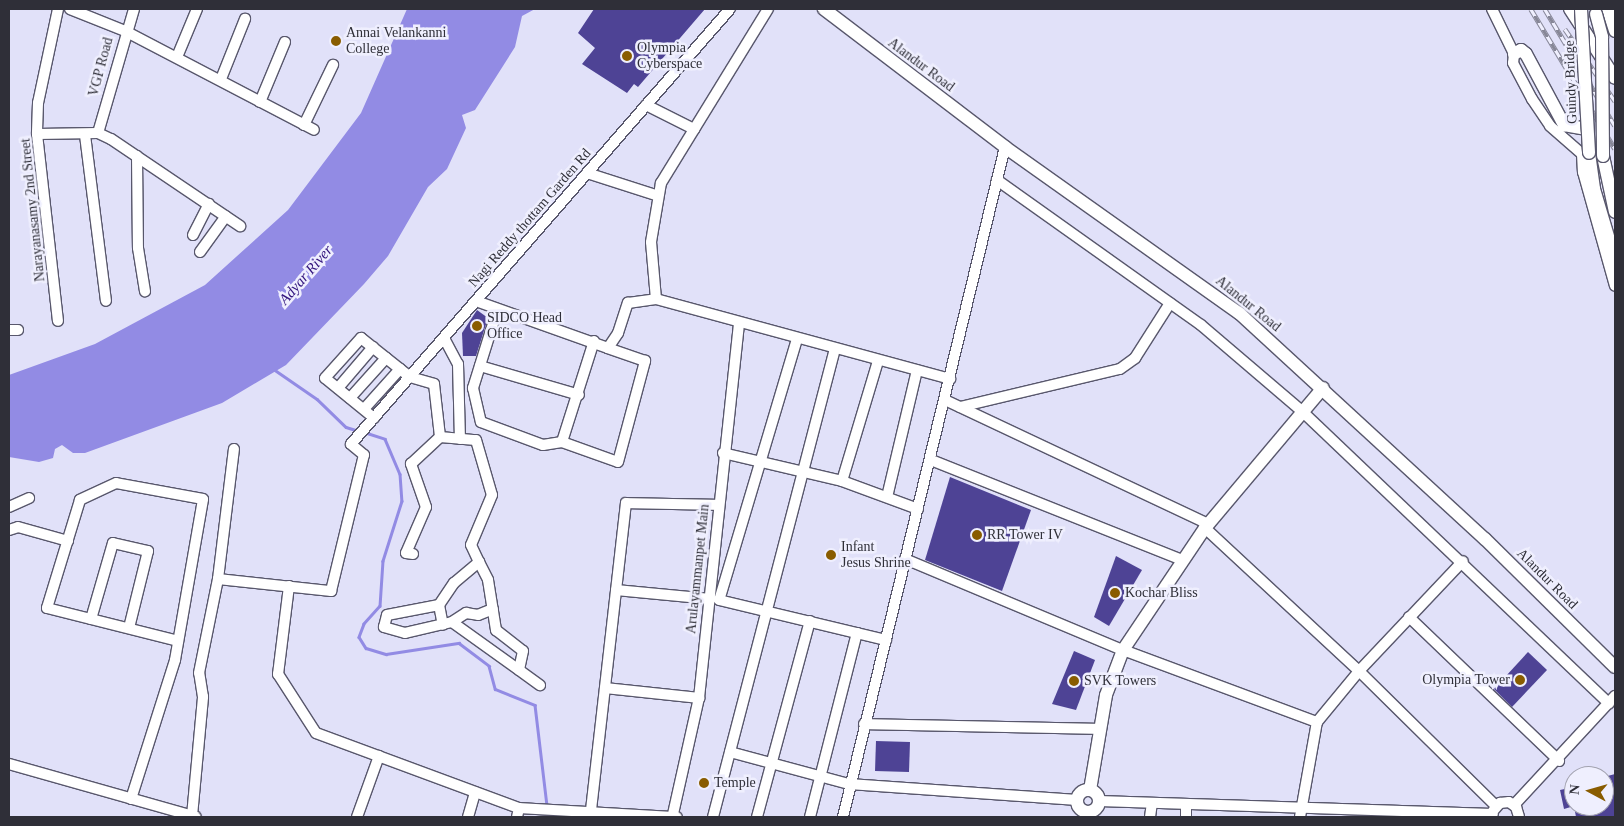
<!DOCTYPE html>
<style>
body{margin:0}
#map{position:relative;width:1624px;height:826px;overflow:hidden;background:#e1e1f9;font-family:Georgia,serif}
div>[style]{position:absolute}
.water>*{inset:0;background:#928be4}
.stream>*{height:2.5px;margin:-1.25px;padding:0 1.25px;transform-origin:1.25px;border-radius:1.25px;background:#928be4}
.building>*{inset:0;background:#4e4395}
.roads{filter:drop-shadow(1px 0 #58576c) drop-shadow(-1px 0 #58576c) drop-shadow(0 1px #58576c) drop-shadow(0 -1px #58576c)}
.minor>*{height:10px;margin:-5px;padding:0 5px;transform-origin:5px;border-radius:5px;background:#fff}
.major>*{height:12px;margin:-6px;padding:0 6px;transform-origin:6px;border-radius:6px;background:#fff}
.major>.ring{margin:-6px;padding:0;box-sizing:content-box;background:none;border:12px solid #fff;border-radius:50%}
.rail>*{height:4.5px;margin-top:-2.25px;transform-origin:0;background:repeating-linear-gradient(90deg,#efeffe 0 8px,#878797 0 16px);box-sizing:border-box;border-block:1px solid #878797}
.bridges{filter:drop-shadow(1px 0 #58576c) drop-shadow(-1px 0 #58576c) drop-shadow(0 1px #58576c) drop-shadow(0 -1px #58576c)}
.major-bridge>*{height:12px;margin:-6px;padding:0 6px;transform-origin:6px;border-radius:6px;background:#fff}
.dots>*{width:14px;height:14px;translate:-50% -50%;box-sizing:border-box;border:2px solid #efeffe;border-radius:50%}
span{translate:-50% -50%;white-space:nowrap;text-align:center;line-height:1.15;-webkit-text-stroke:5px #efeffe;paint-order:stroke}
.poi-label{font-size:14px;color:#2f2f38}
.left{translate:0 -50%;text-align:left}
.right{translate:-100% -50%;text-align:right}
.street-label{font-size:14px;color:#2f2f38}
.water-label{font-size:15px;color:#32147d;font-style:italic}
.frame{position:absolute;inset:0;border:10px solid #2f2f38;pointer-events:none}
.north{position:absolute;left:1564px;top:766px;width:50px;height:50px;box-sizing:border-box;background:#efeffe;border:1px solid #a2a2af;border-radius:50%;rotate:276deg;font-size:14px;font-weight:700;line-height:20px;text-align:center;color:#2f2f38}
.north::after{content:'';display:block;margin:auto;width:18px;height:22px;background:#895c00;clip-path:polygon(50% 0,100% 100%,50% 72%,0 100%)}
</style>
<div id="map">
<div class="water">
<div style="clip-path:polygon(407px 9px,535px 9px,522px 16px,515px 47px,475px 110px,462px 115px,466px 128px,447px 169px,428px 187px,388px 256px,364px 284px,286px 365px,222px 403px,85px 453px,73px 453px,62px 445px,55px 449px,53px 458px,39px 462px,9px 457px,9px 375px,95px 344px,205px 285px,288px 210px,361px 113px)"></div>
</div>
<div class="stream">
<div style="left:275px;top:370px;width:51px;rotate:34.6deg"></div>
<div style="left:317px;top:399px;width:40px;rotate:44deg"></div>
<div style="left:346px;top:427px;width:14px;rotate:17deg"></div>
<div style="left:364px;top:432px;width:22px;rotate:18deg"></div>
<div style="left:385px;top:439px;width:38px;rotate:67deg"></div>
<div style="left:400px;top:474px;width:27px;rotate:86deg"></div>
<div style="left:402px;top:501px;width:63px;rotate:107.6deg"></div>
<div style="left:383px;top:561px;width:45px;rotate:93.8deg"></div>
<div style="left:380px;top:606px;width:24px;rotate:132deg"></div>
<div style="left:364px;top:624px;width:14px;rotate:111deg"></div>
<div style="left:359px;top:637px;width:13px;rotate:58deg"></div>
<div style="left:366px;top:648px;width:21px;rotate:17deg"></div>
<div style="left:386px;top:654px;width:74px;rotate:-8.6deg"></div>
<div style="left:459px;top:643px;width:38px;rotate:37deg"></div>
<div style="left:489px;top:666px;width:24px;rotate:75deg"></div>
<div style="left:495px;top:689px;width:43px;rotate:21.8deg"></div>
<div style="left:535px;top:705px;width:102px;rotate:83.2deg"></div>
</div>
<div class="building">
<div style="clip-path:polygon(594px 9px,705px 9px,638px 87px,634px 84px,627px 93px,582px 64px,595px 48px,578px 33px)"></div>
<div style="clip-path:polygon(477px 310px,488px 318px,476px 356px,463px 356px,462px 333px)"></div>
<div style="clip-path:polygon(950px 477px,1031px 510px,1002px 591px,925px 560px)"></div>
<div style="clip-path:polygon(1116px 556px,1142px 570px,1109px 626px,1094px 617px)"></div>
<div style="clip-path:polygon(1074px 651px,1095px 660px,1076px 710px,1052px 704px)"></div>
<div style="clip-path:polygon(1528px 652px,1547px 670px,1512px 707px,1494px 689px)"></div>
<div style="clip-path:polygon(876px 741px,910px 742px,909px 772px,875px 771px)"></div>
<div style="clip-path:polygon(1615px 774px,1615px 817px,1576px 817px,1574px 806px,1564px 809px,1560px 790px,1574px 787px,1574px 806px,1604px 806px,1604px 777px)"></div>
</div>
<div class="roads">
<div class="minor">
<div style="left:58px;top:9px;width:96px;rotate:102deg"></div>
<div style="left:38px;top:103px;width:31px;rotate:92deg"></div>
<div style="left:37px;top:134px;width:188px;rotate:83.6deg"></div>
<div style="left:70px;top:9px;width:59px;rotate:21.8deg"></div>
<div style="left:125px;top:31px;width:213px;rotate:27.6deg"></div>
<div style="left:1492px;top:9px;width:50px;rotate:63.9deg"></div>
<div style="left:1514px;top:54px;width:9px;rotate:96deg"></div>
<div style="left:1513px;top:63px;width:41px;rotate:62.2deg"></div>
<div style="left:1532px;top:99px;width:32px;rotate:56deg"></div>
<div style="left:1550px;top:126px;width:43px;rotate:41.2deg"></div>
<div style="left:1582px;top:154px;width:18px;rotate:87deg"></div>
<div style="left:1583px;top:172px;width:118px;rotate:74.3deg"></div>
<div style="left:177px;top:57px;width:52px;rotate:-67.4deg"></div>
<div style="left:221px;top:79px;width:65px;rotate:-68.2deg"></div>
<div style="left:260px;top:102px;width:65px;rotate:-67.4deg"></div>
<div style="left:646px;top:105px;width:54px;rotate:26.6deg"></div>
<div style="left:304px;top:125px;width:67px;rotate:-64.2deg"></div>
<div style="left:98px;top:133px;width:129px;rotate:-73.8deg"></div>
<div style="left:37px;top:134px;width:61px;rotate:-0.9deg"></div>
<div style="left:98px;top:133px;width:14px;rotate:25deg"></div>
<div style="left:111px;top:139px;width:156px;rotate:34deg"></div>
<div style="left:85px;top:135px;width:167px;rotate:82.8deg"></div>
<div style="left:137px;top:156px;width:92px;rotate:89.4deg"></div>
<div style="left:138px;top:248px;width:44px;rotate:80.8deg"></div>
<div style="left:587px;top:173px;width:72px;rotate:17.7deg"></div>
<div style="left:997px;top:180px;width:250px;rotate:35.4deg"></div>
<div style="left:1201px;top:325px;width:135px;rotate:40.5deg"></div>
<div style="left:1304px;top:413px;width:421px;rotate:43.6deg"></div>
<div style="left:193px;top:235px;width:35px;rotate:-63deg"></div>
<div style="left:200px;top:252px;width:44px;rotate:-54.2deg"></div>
<div style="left:656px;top:299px;width:57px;rotate:-95deg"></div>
<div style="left:651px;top:242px;width:60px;rotate:-80.4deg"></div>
<div style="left:661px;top:183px;width:204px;rotate:-58.4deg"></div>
<div style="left:476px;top:301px;width:140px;rotate:19.6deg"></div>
<div style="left:608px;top:348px;width:18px;rotate:-56deg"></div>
<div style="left:618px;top:333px;width:32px;rotate:-72deg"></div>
<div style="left:628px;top:303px;width:28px;rotate:-8deg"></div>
<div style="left:656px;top:299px;width:305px;rotate:15.2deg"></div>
<div style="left:497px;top:311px;width:81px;rotate:107.3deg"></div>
<div style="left:473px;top:388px;width:35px;rotate:77deg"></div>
<div style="left:481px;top:422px;width:66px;rotate:20.4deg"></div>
<div style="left:543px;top:445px;width:19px;rotate:-9deg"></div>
<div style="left:9px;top:330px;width:9px"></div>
<div style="left:444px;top:338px;width:30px;rotate:62deg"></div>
<div style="left:458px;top:364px;width:75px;rotate:88.5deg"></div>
<div style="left:797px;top:339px;width:272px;rotate:106.6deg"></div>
<div style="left:719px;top:600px;width:172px;rotate:13.5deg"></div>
<div style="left:594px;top:341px;width:106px;rotate:107.6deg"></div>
<div style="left:562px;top:442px;width:59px;rotate:19.7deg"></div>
<div style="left:618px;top:462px;width:105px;rotate:-75deg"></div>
<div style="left:645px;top:361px;width:39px;rotate:-161deg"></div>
<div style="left:480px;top:366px;width:103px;rotate:16.3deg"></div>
<div style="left:338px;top:388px;width:54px;rotate:-49.5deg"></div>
<div style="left:350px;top:398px;width:54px;rotate:-48deg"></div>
<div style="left:945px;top:400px;width:291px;rotate:25.2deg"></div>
<div style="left:960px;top:407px;width:164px;rotate:-13.4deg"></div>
<div style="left:1120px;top:369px;width:19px;rotate:-36deg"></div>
<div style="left:1135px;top:358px;width:65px;rotate:-57.5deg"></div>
<div style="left:364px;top:409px;width:54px;rotate:-48deg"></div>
<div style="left:374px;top:418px;width:63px;rotate:-140.8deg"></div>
<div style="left:325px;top:378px;width:54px;rotate:-48deg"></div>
<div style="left:361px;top:338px;width:63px;rotate:38.5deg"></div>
<div style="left:410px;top:377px;width:25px;rotate:16deg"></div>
<div style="left:434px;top:384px;width:53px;rotate:83.5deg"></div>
<div style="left:723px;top:453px;width:122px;rotate:13.2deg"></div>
<div style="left:842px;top:481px;width:81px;rotate:20.2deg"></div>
<div style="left:931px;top:460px;width:270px;rotate:21.7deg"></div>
<div style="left:842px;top:481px;width:125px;rotate:-73.3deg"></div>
<div style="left:887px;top:497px;width:130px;rotate:-76.7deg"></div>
<div style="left:9px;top:507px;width:22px;rotate:-24deg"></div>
<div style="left:1205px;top:528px;width:210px;rotate:42.9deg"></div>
<div style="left:1359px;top:671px;width:192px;rotate:44.6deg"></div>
<div style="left:9px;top:530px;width:9px;rotate:-18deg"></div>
<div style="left:18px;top:527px;width:52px;rotate:15.6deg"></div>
<div style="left:413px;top:554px;width:7px;rotate:-172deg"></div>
<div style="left:406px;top:553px;width:50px;rotate:-66.5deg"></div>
<div style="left:426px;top:507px;width:46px;rotate:-109.2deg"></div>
<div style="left:411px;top:464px;width:40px;rotate:-43deg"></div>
<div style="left:440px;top:437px;width:36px;rotate:5deg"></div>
<div style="left:476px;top:440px;width:57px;rotate:73.8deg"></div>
<div style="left:492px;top:495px;width:54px;rotate:112.8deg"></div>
<div style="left:471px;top:545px;width:19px;rotate:65deg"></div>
<div style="left:479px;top:562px;width:20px;rotate:63deg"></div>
<div style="left:488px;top:580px;width:51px;rotate:80.9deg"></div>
<div style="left:496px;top:630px;width:34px;rotate:38deg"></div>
<div style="left:523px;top:651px;width:19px;rotate:102deg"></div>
<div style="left:519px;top:670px;width:82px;rotate:-144.4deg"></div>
<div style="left:452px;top:622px;width:48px;rotate:166.8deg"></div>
<div style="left:405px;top:633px;width:22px;rotate:-164deg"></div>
<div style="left:384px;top:627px;width:12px;rotate:-76deg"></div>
<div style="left:387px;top:615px;width:53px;rotate:-10.9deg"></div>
<div style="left:439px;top:605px;width:27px;rotate:-56deg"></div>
<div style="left:454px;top:583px;width:33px;rotate:-40deg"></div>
<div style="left:905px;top:559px;width:236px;rotate:22.7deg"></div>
<div style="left:1123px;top:650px;width:207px;rotate:20.4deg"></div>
<div style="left:218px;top:579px;width:114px;rotate:6.1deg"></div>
<div style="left:331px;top:591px;width:140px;rotate:-76.4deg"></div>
<div style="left:364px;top:455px;width:17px;rotate:-140deg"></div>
<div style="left:351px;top:444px;width:577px;rotate:-48.94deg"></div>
<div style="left:289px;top:586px;width:89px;rotate:97.1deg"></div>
<div style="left:278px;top:674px;width:70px;rotate:57.2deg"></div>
<div style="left:316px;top:733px;width:216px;rotate:20.3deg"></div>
<div style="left:616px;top:590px;width:95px;rotate:5.4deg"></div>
<div style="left:439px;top:605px;width:20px;rotate:79deg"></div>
<div style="left:1409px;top:617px;width:208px;rotate:43.8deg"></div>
<div style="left:91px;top:619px;width:79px;rotate:-73.9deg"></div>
<div style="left:113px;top:543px;width:36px;rotate:13deg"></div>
<div style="left:148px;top:551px;width:79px;rotate:103.9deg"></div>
<div style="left:452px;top:622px;width:17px;rotate:-33deg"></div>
<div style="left:466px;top:613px;width:12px;rotate:9deg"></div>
<div style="left:478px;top:615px;width:16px;rotate:-22deg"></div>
<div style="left:519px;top:670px;width:26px;rotate:36deg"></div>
<div style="left:605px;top:688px;width:95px;rotate:6.1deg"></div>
<div style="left:864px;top:724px;width:235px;rotate:1.2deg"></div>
<div style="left:730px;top:752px;width:123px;rotate:15.1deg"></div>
<div style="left:849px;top:784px;width:229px;rotate:4deg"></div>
<div style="left:9px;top:764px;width:194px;rotate:15.8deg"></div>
<div style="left:131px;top:799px;width:146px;rotate:-72.4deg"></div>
<div style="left:175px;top:660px;width:163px;rotate:-80.1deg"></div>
<div style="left:203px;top:499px;width:88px;rotate:-169.6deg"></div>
<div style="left:116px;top:483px;width:40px;rotate:155deg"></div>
<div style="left:80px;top:500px;width:113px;rotate:107deg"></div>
<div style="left:47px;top:608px;width:135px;rotate:14.1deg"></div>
<div style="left:1099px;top:801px;width:394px;rotate:1.9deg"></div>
<div style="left:1186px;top:805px;width:12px;rotate:90deg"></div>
<div style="left:1514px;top:805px;width:149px;rotate:-47.2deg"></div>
<div style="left:591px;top:810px;width:309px;rotate:-83.5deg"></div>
<div style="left:626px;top:503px;width:93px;rotate:1.2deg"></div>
<div style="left:1493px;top:811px;width:11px;rotate:-49deg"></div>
<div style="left:1500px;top:803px;width:9px;rotate:-6deg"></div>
<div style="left:1509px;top:802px;width:9px;rotate:36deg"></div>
<div style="left:1516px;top:807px;width:10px;rotate:73deg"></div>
<div style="left:673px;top:814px;width:119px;rotate:-77.4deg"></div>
<div style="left:699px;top:698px;width:375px;rotate:-83.9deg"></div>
<div style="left:192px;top:816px;width:120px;rotate:-84.7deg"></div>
<div style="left:203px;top:697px;width:24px;rotate:-99deg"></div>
<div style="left:199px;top:673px;width:96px;rotate:-78.6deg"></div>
<div style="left:218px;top:579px;width:131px;rotate:-83deg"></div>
<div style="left:357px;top:817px;width:65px;rotate:-70.2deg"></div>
<div style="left:468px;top:817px;width:26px;rotate:-74deg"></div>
<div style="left:517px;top:817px;width:9px;rotate:-77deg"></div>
<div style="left:519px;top:808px;width:158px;rotate:3.3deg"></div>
<div style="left:713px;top:817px;width:484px;rotate:-75.4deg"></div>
<div style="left:757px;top:817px;width:203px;rotate:-74.9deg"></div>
<div style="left:810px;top:817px;width:190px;rotate:-75.7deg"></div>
<div style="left:843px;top:817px;width:689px;rotate:-76.41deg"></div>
<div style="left:1150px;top:817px;width:14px;rotate:-82deg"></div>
<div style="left:1300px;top:817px;width:97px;rotate:-79.9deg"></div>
<div style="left:1317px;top:722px;width:66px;rotate:-50.5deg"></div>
<div style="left:1359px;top:671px;width:151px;rotate:-46.6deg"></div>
</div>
<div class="major">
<div style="left:824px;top:9px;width:228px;rotate:37.3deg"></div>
<div style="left:1005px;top:147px;width:287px;rotate:35.4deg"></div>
<div style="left:1239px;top:313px;width:334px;rotate:42.6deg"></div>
<div style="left:1485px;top:539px;width:182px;rotate:44.6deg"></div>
<div style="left:1570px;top:9px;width:82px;rotate:56.9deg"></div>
<div style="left:1608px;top:9px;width:23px;rotate:72deg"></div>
<div style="left:1514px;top:54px;width:8px;rotate:-30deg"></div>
<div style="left:1521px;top:50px;width:6px;rotate:39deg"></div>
<div style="left:1526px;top:54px;width:81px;rotate:61.8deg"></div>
<div style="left:1564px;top:125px;width:23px;rotate:10deg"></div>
<div style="left:1589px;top:153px;width:36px;rotate:82deg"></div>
<div style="left:1594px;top:189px;width:74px;rotate:73.5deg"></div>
<div style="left:1603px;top:156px;width:57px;rotate:77.9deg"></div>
<div style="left:1090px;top:790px;width:96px;rotate:-80.4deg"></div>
<div style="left:1106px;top:695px;width:48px;rotate:-69.3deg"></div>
<div style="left:1123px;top:650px;width:147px;rotate:-56.1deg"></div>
<div style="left:1205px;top:528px;width:183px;rotate:-49.9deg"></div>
<div class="ring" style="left:1077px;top:790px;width:10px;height:10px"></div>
</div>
</div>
<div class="rail">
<div style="left:1531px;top:9px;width:163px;rotate:59deg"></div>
<div style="left:1545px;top:9px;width:136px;rotate:59.1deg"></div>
<div style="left:1565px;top:29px;width:88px;rotate:55.2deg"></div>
</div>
<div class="bridges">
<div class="major-bridge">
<div style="left:1581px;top:9px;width:144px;rotate:86.8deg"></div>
<div style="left:1596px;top:14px;width:24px;rotate:75deg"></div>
<div style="left:1602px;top:37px;width:119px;rotate:89.5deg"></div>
</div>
</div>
<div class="dots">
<div style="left:336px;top:41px;background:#895c00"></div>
<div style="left:627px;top:56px;background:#895c00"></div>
<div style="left:477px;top:326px;background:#895c00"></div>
<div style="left:977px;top:535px;background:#895c00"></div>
<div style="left:831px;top:555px;background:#895c00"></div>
<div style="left:1115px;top:593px;background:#895c00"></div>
<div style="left:1520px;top:680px;background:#895c00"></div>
<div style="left:1074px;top:681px;background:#895c00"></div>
<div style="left:704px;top:783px;background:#895c00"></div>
</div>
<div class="poi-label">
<span class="left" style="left:346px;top:41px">Annai Velankanni<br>College</span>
<span class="left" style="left:637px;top:56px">Olympia<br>Cyberspace</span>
<span class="left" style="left:487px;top:326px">SIDCO Head<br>Office</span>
<span class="left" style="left:987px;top:535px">RR Tower IV</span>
<span class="left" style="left:841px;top:555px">Infant<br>Jesus Shrine</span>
<span class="left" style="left:1125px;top:593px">Kochar Bliss</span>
<span class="right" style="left:1510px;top:680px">Olympia Tower</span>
<span class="left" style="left:1084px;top:681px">SVK Towers</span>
<span class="left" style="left:714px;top:783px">Temple</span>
</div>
<div class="street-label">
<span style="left:921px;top:65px;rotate:37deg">Alandur Road</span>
<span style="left:101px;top:67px;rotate:-75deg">VGP Road</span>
<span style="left:1571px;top:82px;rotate:-92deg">Guindy Bridge</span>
<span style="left:33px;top:210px;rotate:-96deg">Narayanasamy 2nd Street</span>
<span style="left:530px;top:218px;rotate:-49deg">Nagi Reddy thottam Garden Rd</span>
<span style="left:1248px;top:304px;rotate:39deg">Alandur Road</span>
<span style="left:698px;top:569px;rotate:-84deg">Arulayammanpet Main</span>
<span style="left:1547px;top:579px;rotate:45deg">Alandur Road</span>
</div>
<div class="water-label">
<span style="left:306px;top:275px;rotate:-49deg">Adyar River</span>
</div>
<div class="frame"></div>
<div class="north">N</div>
</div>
